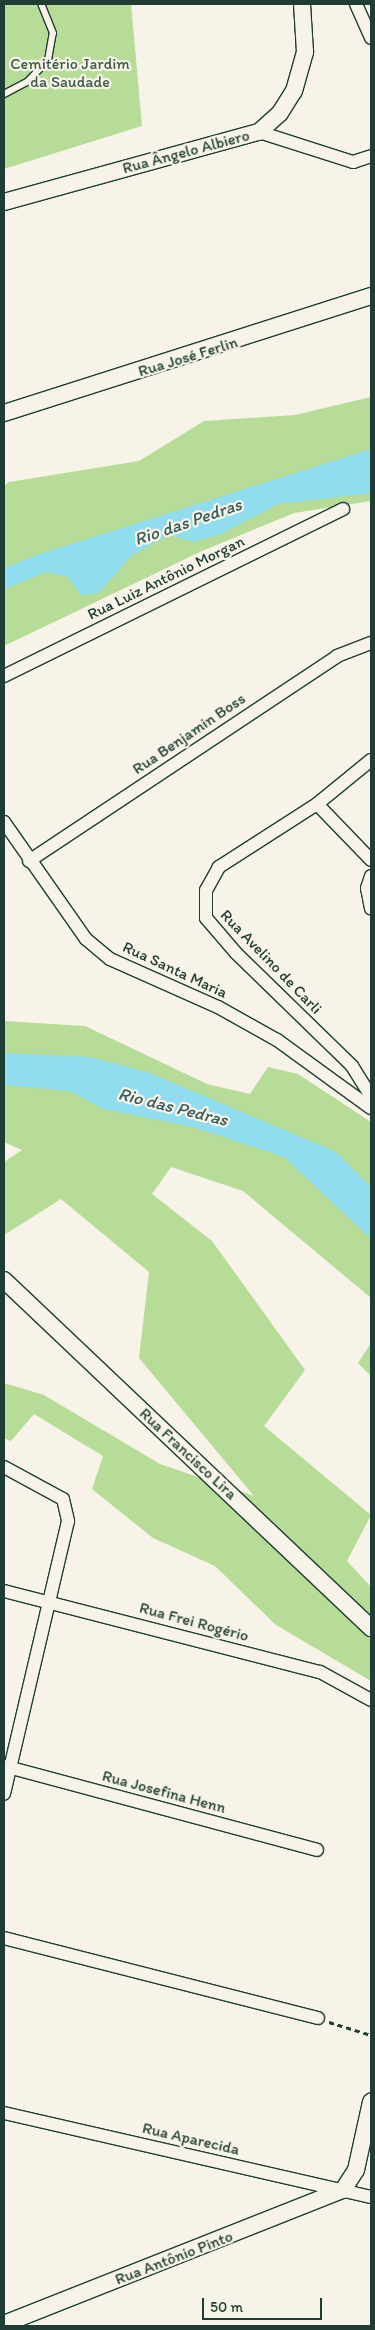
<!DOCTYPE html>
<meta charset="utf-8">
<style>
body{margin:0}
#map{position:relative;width:375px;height:2330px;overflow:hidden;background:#f7f3e8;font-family:Itim,sans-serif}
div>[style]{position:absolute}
.green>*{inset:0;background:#b6dc97}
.water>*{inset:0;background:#90ddef}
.path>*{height:3px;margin-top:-1.5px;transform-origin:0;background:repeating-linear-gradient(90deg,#1f3d34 0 5px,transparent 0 9px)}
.roads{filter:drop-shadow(1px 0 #1f3d34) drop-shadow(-1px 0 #1f3d34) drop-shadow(0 1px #1f3d34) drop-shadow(0 -1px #1f3d34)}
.service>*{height:6px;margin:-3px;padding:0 3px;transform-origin:3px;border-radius:3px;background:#f7f3e8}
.minor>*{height:12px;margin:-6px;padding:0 6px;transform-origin:6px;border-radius:6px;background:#f7f3e8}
.tertiary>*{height:16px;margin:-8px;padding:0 8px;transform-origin:8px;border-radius:8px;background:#f7f3e8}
span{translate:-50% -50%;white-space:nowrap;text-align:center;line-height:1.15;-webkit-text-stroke:4.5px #f7f3e8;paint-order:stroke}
.park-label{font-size:16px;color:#3d5d48}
.street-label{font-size:16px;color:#1f3d34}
.water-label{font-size:18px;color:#365d59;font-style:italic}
.frame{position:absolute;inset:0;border:5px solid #1f3d34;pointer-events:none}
.scale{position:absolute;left:202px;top:2298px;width:120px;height:22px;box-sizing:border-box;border:2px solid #1f3d34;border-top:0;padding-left:6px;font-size:15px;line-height:18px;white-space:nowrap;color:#1f3d34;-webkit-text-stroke:4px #f7f3e8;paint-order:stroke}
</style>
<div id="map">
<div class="green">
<div style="clip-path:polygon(4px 4px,131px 4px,142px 126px,4px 169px)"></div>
<div style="clip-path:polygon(371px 397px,371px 501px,294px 513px,202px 551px,4px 646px,4px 486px,9px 482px,139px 461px,204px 421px,295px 415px)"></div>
<div style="clip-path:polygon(4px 1021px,85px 1026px,207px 1084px,250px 1094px,268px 1067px,298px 1074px,371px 1122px,371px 1298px,243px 1191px,171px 1167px,152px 1194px,212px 1241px,305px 1370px,264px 1426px,371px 1515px,347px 1561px,371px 1587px,371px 1681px,276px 1625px,215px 1566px,153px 1538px,92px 1489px,103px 1456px,34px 1414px,11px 1441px,4px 1438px,4px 1383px,44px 1395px,160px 1464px,254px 1496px,139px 1358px,149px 1272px,61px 1199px,4px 1235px,4px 1162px,22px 1150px,4px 1142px)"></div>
<div style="clip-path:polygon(371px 1343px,371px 1376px,358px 1363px)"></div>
</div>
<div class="water">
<div style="clip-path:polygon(371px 449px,371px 493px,278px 504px,221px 534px,194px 542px,169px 535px,131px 556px,99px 593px,81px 595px,68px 577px,46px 572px,4px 589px,4px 568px,37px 555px)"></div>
<div style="clip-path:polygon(4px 1053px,90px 1057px,150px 1073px,336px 1152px,371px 1187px,371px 1239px,284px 1157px,193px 1127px,103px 1109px,70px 1091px,4px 1085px)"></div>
</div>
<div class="path">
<div style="left:329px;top:2022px;width:44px;rotate:17.2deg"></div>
</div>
<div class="roads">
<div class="service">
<div style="left:4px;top:94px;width:26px;rotate:-28deg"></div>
<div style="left:27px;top:82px;width:30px;rotate:-46deg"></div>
<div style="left:48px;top:60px;width:27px;rotate:-80deg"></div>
<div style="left:53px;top:33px;width:31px;rotate:-112deg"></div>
</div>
<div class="minor">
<div style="left:356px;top:4px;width:37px;rotate:66deg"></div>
<div style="left:259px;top:132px;width:99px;rotate:17.7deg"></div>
<div style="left:353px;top:162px;width:19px;rotate:-18deg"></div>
<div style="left:4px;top:676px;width:378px;rotate:-26.2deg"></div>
<div style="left:371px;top:760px;width:70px;rotate:140.8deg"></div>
<div style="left:317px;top:804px;width:117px;rotate:147.3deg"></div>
<div style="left:219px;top:867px;width:26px;rotate:119deg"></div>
<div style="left:206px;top:890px;width:28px;rotate:90deg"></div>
<div style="left:206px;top:918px;width:46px;rotate:49.4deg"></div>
<div style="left:236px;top:953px;width:162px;rotate:44.2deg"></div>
<div style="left:352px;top:1066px;width:36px;rotate:58deg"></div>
<div style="left:317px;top:804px;width:78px;rotate:46deg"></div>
<div style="left:4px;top:822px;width:143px;rotate:55deg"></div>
<div style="left:86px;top:939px;width:31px;rotate:40deg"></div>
<div style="left:110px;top:959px;width:118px;rotate:24deg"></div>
<div style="left:218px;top:1007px;width:68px;rotate:29.2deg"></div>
<div style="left:277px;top:1040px;width:116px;rotate:35.9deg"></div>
<div style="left:29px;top:861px;width:370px;rotate:-33.6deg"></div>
<div style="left:337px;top:656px;width:36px;rotate:-21deg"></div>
<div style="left:371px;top:876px;width:13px;rotate:108deg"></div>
<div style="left:367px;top:888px;width:21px;rotate:79deg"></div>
<div style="left:4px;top:1467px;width:67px;rotate:28.5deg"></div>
<div style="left:63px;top:1499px;width:23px;rotate:77deg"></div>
<div style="left:68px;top:1521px;width:280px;rotate:103.2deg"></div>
<div style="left:4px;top:1591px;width:326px;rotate:14.4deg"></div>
<div style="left:320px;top:1672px;width:58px;rotate:28.8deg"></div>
<div style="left:4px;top:1766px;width:324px;rotate:15deg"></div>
<div style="left:4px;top:1938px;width:324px;rotate:14.3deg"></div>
<div style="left:4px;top:2113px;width:376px;rotate:12.9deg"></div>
</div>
<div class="tertiary">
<div style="left:4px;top:202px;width:264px;rotate:-15.4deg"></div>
<div style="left:259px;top:132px;width:28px;rotate:-42deg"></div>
<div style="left:280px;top:113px;width:26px;rotate:-58deg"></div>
<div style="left:294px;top:91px;width:41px;rotate:-74.2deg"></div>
<div style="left:305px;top:52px;width:48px;rotate:-93.6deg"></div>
<div style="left:4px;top:413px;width:385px;rotate:-17.7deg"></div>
<div style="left:4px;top:1280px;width:506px;rotate:43.48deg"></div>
<div style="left:4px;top:2324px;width:365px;rotate:-21.6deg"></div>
<div style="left:343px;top:2190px;width:24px;rotate:-57deg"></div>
<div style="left:356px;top:2170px;width:70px;rotate:-77.6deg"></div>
</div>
</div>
<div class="park-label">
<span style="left:70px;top:73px">Cemitério Jardim<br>da Saudade</span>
</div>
<div class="street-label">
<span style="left:186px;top:152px;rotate:-15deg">Rua Ângelo Albiero</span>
<span style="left:188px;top:357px;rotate:-17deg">Rua José Ferlin</span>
<span style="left:166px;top:578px;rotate:-26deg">Rua Luiz Antônio Morgan</span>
<span style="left:189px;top:734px;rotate:-34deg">Rua Benjamin Boss</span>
<span style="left:271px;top:962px;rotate:46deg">Rua Avelino de Carli</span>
<span style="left:175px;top:970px;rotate:25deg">Rua Santa Maria</span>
<span style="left:188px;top:1454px;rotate:43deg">Rua Francisco Lira</span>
<span style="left:194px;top:1622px;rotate:15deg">Rua Frei Rogério</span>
<span style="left:164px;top:1792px;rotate:15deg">Rua Josefina Henn</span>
<span style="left:191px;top:2139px;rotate:13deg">Rua Aparecida</span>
<span style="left:174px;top:2258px;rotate:-21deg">Rua Antônio Pinto</span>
</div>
<div class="water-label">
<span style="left:188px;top:522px;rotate:-19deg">Rio das Pedras</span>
<span style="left:173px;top:1107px;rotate:14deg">Rio das Pedras</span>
</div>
<div class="frame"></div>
<div class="scale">50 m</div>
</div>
